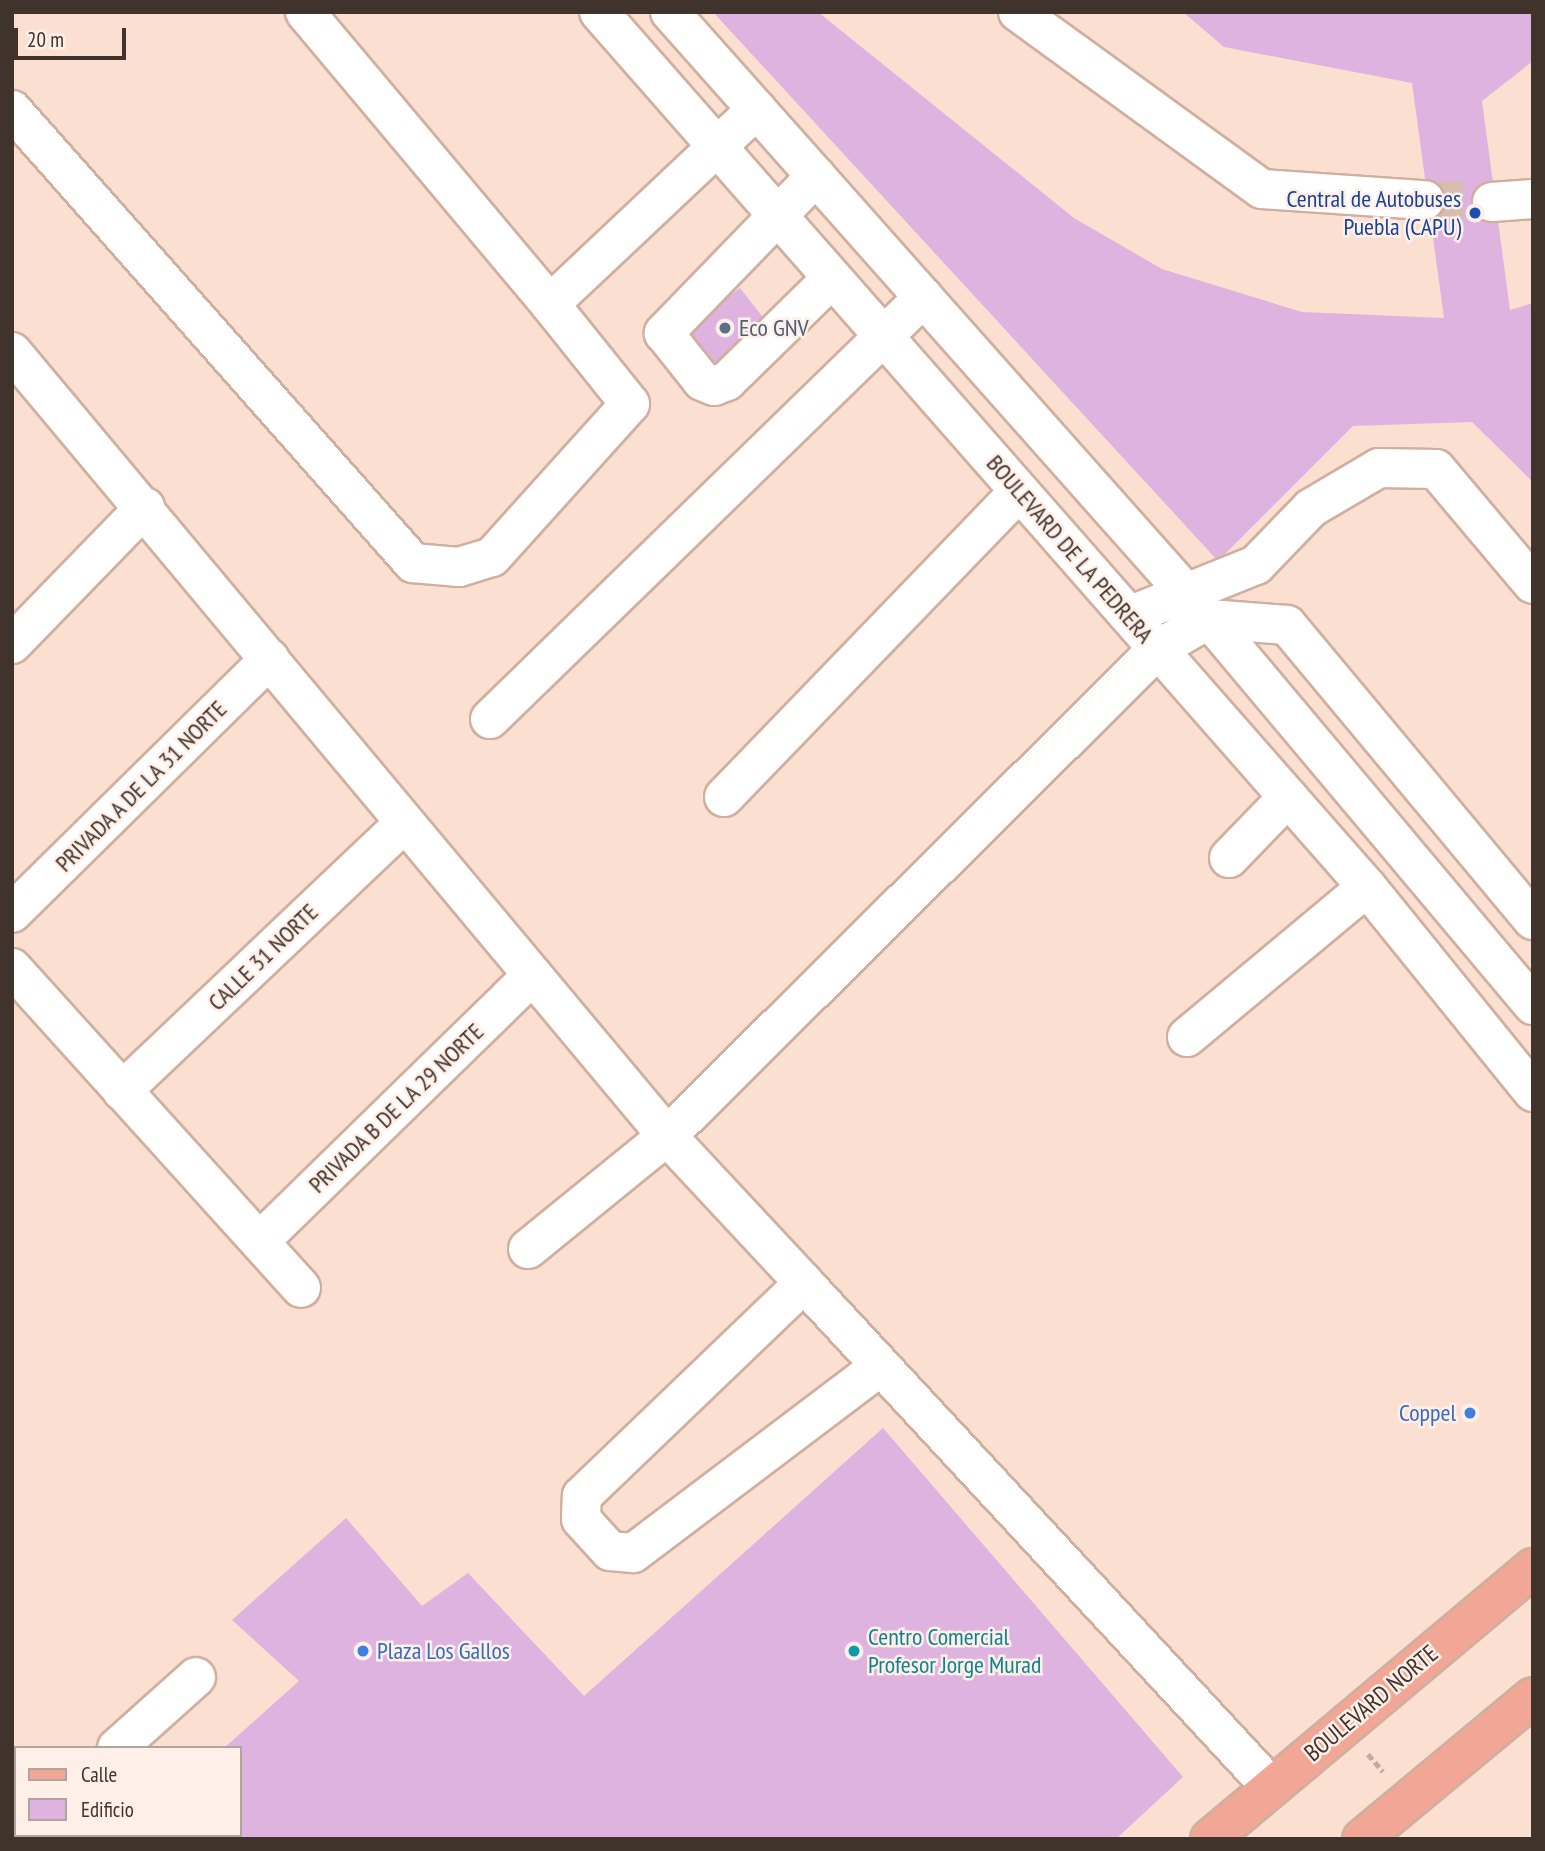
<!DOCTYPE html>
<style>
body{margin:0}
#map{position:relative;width:1545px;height:1851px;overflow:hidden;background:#fbdfd1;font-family:"PT Sans Narrow",sans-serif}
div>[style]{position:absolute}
.building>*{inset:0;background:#dfb3e0}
.minor-tunnel>*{height:38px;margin-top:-19px;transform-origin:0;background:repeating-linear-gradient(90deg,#d6bdb0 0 38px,transparent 0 57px)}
.path>*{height:4.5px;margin-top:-2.25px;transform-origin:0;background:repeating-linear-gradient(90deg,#c3ab9f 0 7px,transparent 0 10.5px)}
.roads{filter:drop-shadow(2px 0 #d0af9e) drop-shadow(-2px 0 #d0af9e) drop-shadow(0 2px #d0af9e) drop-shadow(0 -2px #d0af9e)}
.minor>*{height:38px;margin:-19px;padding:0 19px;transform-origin:19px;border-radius:19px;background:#fff}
.major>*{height:38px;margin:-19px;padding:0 19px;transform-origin:19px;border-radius:19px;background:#f2a696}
.dots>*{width:19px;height:19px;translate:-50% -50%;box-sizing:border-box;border:4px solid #fef0e8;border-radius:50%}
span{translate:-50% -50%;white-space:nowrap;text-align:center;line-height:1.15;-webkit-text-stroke:5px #fef0e8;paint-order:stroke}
.transit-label{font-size:24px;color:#164399}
.right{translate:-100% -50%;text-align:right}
.service-label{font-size:24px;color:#4e5e75}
.left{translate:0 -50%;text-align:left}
.street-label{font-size:24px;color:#40332c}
.shop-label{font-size:24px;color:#366cbe}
.culture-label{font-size:24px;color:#0d838f}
.frame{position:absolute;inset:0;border:14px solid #40332c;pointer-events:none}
.legend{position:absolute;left:14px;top:1746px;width:228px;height:91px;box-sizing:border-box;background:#fef0e8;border:2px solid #b2a49d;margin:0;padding:9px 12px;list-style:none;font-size:21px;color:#40332c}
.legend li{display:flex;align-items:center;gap:14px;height:35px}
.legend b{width:35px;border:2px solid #b2a49d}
.scale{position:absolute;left:14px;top:28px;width:112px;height:32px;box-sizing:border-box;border:4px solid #40332c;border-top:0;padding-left:9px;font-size:21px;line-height:24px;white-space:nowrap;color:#40332c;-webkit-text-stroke:5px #fef0e8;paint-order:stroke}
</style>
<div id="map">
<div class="building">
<div style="clip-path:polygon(713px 12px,818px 12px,1074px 218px,1162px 269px,1302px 312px,1444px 318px,1412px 83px,1224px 47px,1183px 12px,1533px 12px,1533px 61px,1482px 101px,1510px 310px,1533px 303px,1533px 482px,1472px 422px,1353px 426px,1218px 561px)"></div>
<div style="clip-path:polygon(740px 288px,769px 325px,709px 369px,681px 331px)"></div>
<div style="clip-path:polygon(883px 1428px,1183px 1777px,1116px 1839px,120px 1839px,240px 1835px,240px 1748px,224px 1748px,299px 1681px,232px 1620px,346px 1518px,422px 1606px,468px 1573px,584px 1696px)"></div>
</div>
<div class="minor-tunnel">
<div style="left:1425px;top:200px;width:67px;rotate:1.7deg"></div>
</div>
<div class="path">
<div style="left:1368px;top:1754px;width:23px;rotate:49deg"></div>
</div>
<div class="roads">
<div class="minor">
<div style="left:305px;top:12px;width:381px;rotate:50deg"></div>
<div style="left:599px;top:12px;width:1164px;rotate:48.73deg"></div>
<div style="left:1367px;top:887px;width:264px;rotate:51deg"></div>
<div style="left:670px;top:12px;width:812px;rotate:48.4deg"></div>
<div style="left:1209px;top:619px;width:504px;rotate:49.99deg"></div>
<div style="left:1018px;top:12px;width:301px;rotate:36deg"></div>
<div style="left:1262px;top:189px;width:163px;rotate:3.9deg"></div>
<div style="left:12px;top:110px;width:605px;rotate:48.48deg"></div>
<div style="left:413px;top:563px;width:46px;rotate:5deg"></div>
<div style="left:459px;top:567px;width:34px;rotate:-17deg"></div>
<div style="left:492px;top:557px;width:206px;rotate:-48deg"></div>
<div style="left:630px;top:404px;width:128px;rotate:-128.7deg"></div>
<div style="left:550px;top:304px;width:284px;rotate:-43.3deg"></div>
<div style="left:816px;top:176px;width:219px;rotate:134.1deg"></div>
<div style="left:664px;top:333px;width:61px;rotate:51.6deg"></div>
<div style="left:702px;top:381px;width:13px;rotate:23deg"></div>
<div style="left:714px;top:386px;width:14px;rotate:-21deg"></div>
<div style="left:727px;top:381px;width:147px;rotate:-44.4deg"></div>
<div style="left:1492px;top:202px;width:41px;rotate:-4.2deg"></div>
<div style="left:12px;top:352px;width:1022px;rotate:50.12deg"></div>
<div style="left:667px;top:1136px;width:201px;rotate:47deg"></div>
<div style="left:1129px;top:616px;width:137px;rotate:-21.9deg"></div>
<div style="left:1256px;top:565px;width:79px;rotate:-46deg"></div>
<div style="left:1311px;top:508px;width:79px;rotate:-30.5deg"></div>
<div style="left:1379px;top:468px;width:57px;rotate:1deg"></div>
<div style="left:1436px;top:469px;width:150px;rotate:49.9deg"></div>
<div style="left:12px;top:644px;width:191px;rotate:-45.8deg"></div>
<div style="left:490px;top:719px;width:605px;rotate:-44.2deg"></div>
<div style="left:724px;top:797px;width:425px;rotate:-46deg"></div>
<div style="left:1229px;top:858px;width:85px;rotate:-46deg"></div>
<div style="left:12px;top:913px;width:362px;rotate:-44.6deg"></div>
<div style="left:12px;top:968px;width:431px;rotate:47.9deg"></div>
<div style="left:1187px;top:1037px;width:234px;rotate:-39.8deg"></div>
<div style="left:122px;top:1091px;width:388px;rotate:-43.5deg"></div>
<div style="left:260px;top:1241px;width:381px;rotate:-44.3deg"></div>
<div style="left:528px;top:1249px;width:179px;rotate:-39.1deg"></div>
<div style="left:667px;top:1136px;width:692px;rotate:-44.77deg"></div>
<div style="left:1158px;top:649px;width:59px;rotate:-30.5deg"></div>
<div style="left:1209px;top:619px;width:78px;rotate:4.4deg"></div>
<div style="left:1287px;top:625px;width:384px;rotate:50.2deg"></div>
<div style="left:878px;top:1368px;width:307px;rotate:142.9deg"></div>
<div style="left:633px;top:1553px;width:23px;rotate:-175deg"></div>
<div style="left:610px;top:1551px;width:43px;rotate:-132.2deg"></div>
<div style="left:581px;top:1519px;width:23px;rotate:-88deg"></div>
<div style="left:582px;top:1496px;width:308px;rotate:-43.8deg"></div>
<div style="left:804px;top:1283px;width:687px;rotate:47.18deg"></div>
<div style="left:117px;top:1748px;width:106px;rotate:-41.9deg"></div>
<div style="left:16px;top:1839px;width:6px;rotate:-45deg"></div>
</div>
<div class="major">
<div style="left:1210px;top:1839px;width:422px;rotate:-40deg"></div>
<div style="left:1362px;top:1839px;width:222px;rotate:-39.7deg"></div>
</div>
</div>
<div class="dots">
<div style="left:1475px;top:213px;background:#1a4fb4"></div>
<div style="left:725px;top:328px;background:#5c6f8a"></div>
<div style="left:1470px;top:1413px;background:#3f7fe0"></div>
<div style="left:363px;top:1651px;background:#3f7fe0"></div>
<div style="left:854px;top:1651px;background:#0f9aa8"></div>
</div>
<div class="transit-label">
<span class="right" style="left:1461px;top:213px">Central de Autobuses<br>Puebla (CAPU)</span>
</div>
<div class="service-label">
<span class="left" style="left:739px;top:328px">Eco GNV</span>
</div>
<div class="street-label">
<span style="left:1070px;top:549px;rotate:49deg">BOULEVARD DE LA PEDRERA</span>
<span style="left:141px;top:786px;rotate:-45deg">PRIVADA A DE LA 31 NORTE</span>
<span style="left:263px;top:957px;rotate:-44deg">CALLE 31 NORTE</span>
<span style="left:396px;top:1108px;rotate:-44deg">PRIVADA B DE LA 29 NORTE</span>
<span style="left:1371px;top:1703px;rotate:-40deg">BOULEVARD NORTE</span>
</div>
<div class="shop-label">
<span class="right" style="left:1456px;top:1413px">Coppel</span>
<span class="left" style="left:377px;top:1651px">Plaza Los Gallos</span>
</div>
<div class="culture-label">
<span class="left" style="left:868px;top:1651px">Centro Comercial<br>Profesor Jorge Murad</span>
</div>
<div class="frame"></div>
<ul class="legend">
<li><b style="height:9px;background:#f2a696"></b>Calle</li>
<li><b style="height:19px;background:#dfb3e0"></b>Edificio</li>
</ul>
<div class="scale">20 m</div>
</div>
